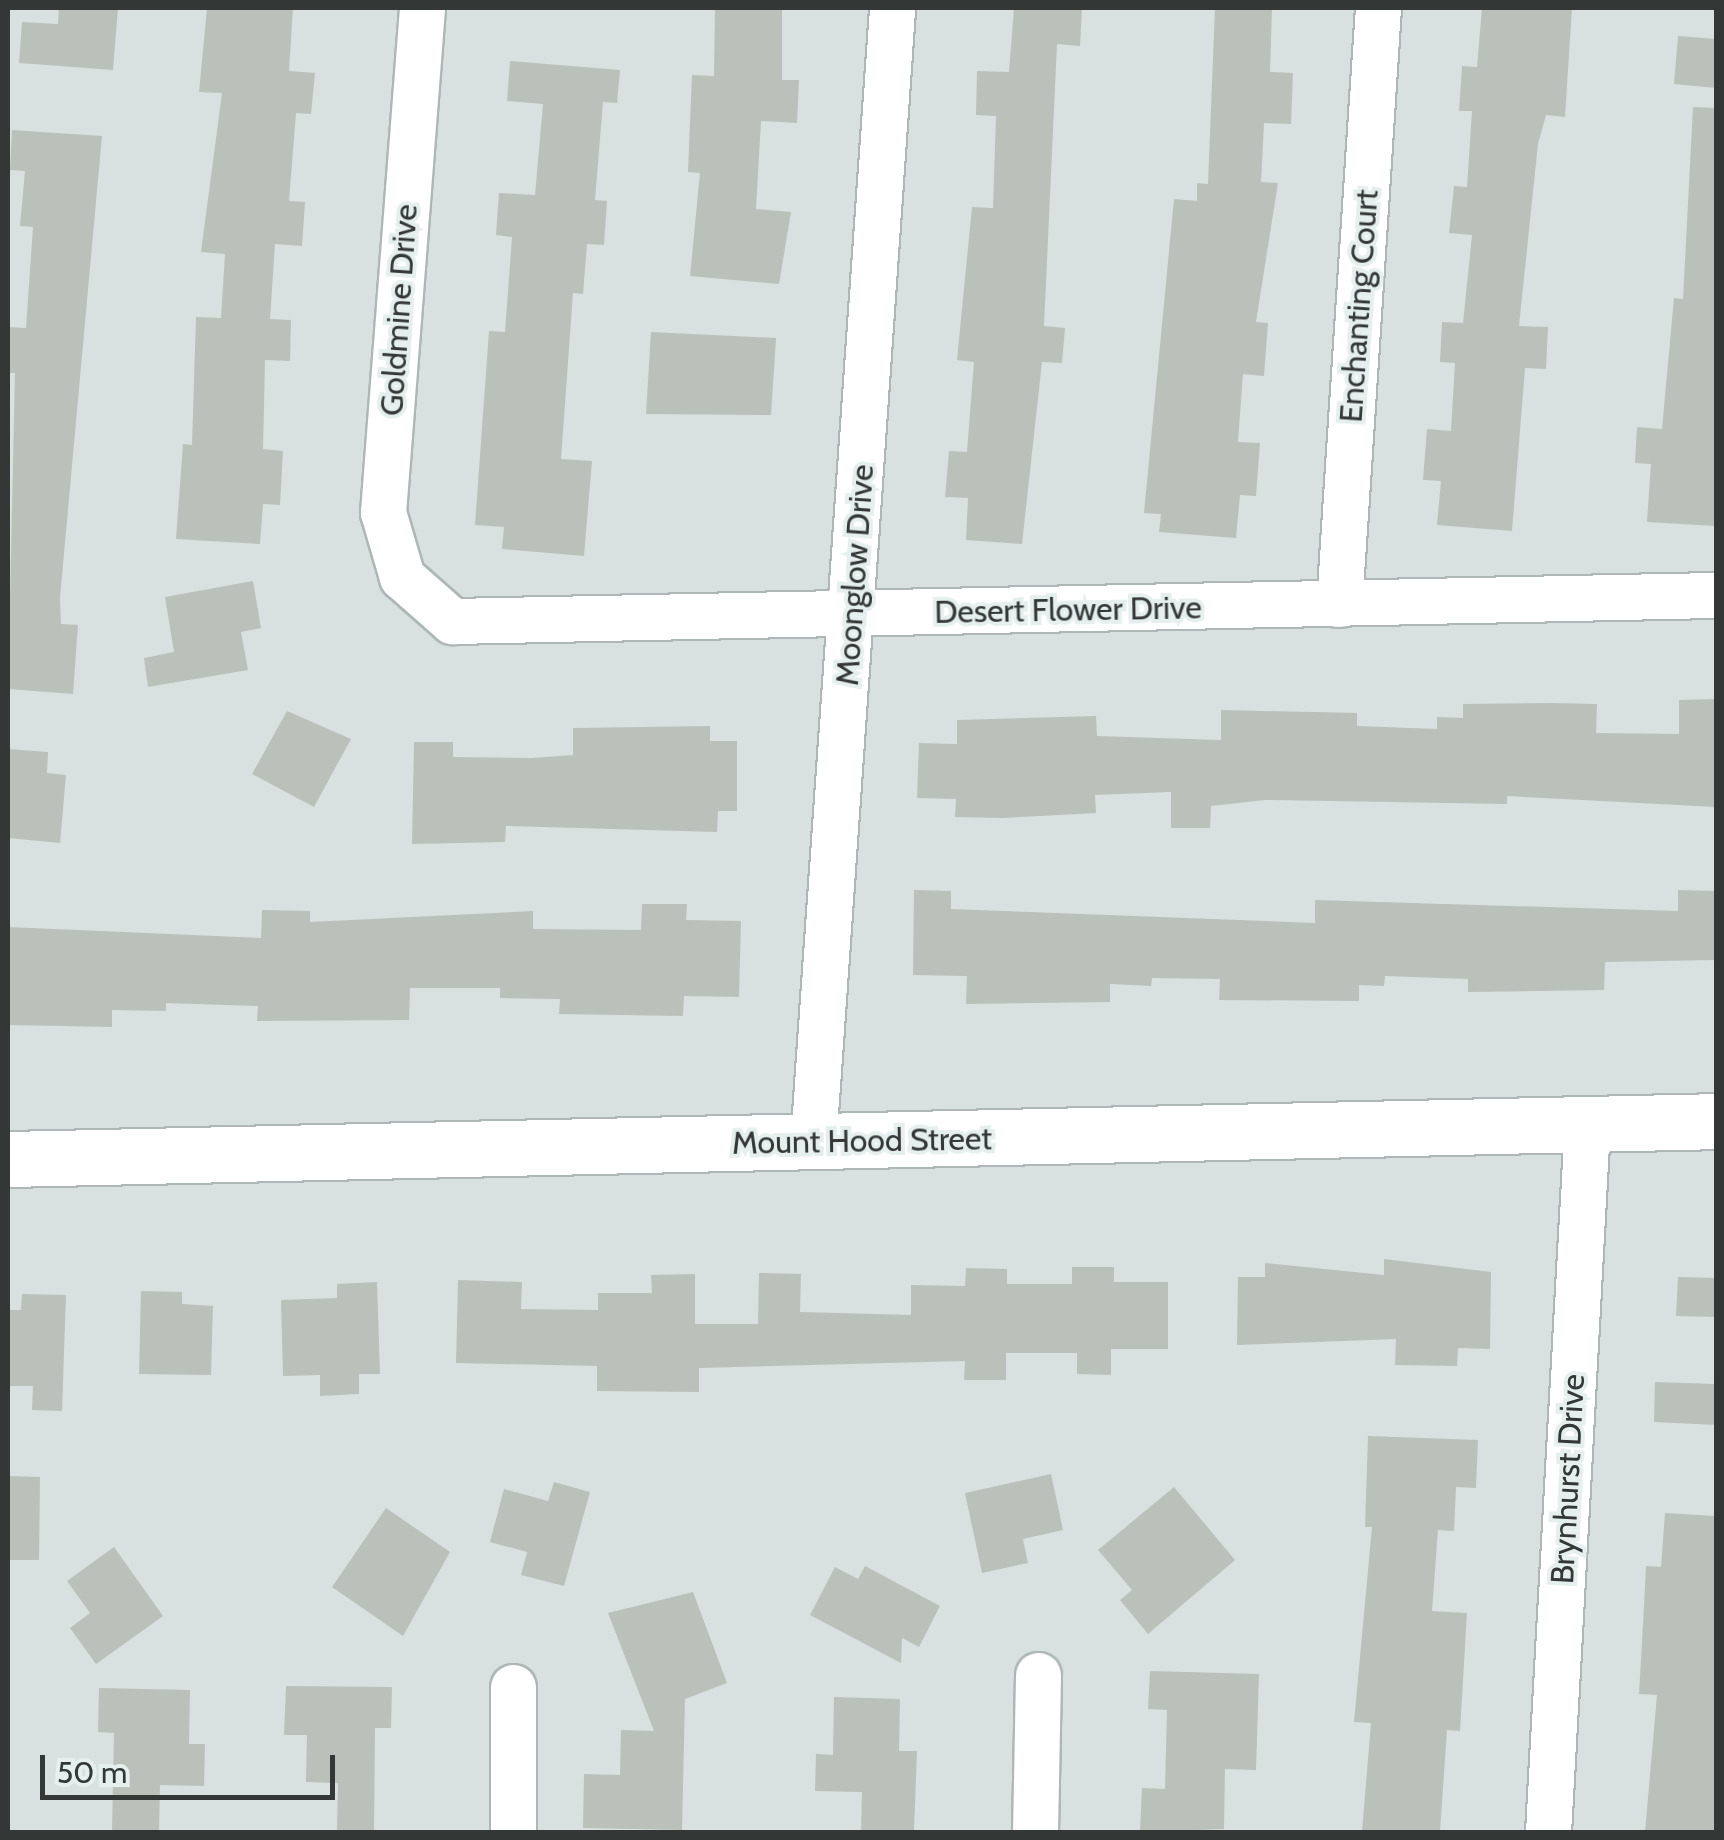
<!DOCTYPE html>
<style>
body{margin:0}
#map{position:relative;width:1724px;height:1840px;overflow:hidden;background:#d8e1df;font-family:Cabin,sans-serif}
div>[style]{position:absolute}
.building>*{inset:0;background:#bac1bb}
.roads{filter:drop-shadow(2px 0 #adb7b5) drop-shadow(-2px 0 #adb7b5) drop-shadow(0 2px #adb7b5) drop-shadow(0 -2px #adb7b5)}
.minor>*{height:45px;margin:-22.5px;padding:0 22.5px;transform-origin:22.5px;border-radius:22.5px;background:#fff}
.tertiary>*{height:55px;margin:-27.5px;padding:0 27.5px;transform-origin:27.5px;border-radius:27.5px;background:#fff}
span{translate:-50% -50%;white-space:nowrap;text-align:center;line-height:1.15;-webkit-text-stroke:8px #e5efed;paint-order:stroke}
.street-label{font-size:32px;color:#333736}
.frame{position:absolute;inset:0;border:10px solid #333736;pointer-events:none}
.scale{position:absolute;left:40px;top:1755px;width:295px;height:45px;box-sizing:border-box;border:5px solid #333736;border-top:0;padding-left:12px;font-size:30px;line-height:35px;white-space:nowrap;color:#333736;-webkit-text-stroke:8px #e5efed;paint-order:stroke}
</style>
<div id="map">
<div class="building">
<div style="clip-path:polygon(59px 8px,118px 8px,113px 70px,19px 63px,22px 22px,58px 24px)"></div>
<div style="clip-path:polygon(207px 8px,293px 8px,289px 71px,315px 73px,311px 114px,296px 113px,289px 201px,305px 202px,302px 246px,275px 244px,270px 319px,291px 320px,290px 361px,265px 360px,263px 449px,283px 451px,280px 505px,263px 504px,260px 544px,176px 539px,183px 444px,192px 445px,196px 317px,221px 318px,225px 254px,201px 252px,222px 93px,199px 92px)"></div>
<div style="clip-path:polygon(715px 8px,782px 8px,782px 80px,799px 80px,797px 123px,761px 121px,756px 209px,791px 212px,779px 284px,690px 276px,700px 173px,688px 172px,692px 75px,714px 76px)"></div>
<div style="clip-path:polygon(1014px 8px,1082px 8px,1080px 46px,1057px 44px,1044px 326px,1065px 328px,1062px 363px,1042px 362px,1022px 544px,966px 540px,968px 498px,945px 497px,949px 451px,967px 452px,974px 362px,957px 360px,972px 207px,993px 208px,996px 116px,976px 115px,977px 71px,1009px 72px)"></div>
<div style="clip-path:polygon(1215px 8px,1272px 8px,1270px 72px,1293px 73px,1291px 124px,1264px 123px,1261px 182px,1278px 183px,1256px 322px,1268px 323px,1264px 376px,1243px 374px,1238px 442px,1260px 443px,1256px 496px,1240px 495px,1236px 538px,1159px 532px,1161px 514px,1144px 513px,1174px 199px,1197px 201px,1197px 183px,1208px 184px)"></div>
<div style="clip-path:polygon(1482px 8px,1572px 8px,1565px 117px,1546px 115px,1538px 144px,1519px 326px,1548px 327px,1546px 369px,1525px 368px,1512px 531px,1437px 525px,1441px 481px,1423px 480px,1427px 429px,1451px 431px,1455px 363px,1440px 362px,1442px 322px,1463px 323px,1472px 235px,1449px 233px,1454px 186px,1467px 187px,1472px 111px,1459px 111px,1462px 66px,1477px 67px)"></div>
<div style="clip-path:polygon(1678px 36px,1716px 39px,1716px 88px,1674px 84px)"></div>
<div style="clip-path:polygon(510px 61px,620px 70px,617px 103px,603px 102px,595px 200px,607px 201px,604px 245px,587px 244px,583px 294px,573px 293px,561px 459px,592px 461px,584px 556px,502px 549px,504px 527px,475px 525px,489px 331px,505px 332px,512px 237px,496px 235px,499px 193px,535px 195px,543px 104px,507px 101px)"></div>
<div style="clip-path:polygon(1693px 107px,1716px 108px,1716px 526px,1647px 522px,1651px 464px,1635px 463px,1637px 427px,1662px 429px,1674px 298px,1683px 299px)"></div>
<div style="clip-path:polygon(12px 130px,102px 136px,60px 598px,61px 624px,78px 625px,73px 694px,8px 689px,15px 373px,8px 373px,8px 327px,26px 328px,33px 227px,20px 226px,25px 171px,10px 170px)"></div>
<div style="clip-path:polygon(651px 332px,776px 338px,771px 415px,646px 414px)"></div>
<div style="clip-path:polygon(253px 581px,261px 628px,241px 632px,248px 670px,148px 687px,144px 658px,174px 652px,165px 597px)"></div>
<div style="clip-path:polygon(1716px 699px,1716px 807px,1507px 796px,1507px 804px,1265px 800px,1211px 806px,1210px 828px,1171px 828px,1171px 792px,1095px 795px,1096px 813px,1002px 818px,955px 817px,956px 799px,917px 798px,919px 743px,957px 744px,957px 720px,1096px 716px,1097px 736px,1221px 740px,1221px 710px,1357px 713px,1357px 726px,1437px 729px,1437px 717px,1463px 718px,1463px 704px,1553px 703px,1597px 704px,1596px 733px,1679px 734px,1679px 700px)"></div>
<div style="clip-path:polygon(287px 711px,351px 739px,314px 807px,252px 774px)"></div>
<div style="clip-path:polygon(710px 726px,710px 741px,737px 741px,737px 811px,718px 811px,717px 832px,506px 826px,505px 842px,412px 844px,414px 742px,453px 742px,453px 757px,533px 758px,573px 755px,573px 728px)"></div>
<div style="clip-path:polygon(8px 749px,48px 752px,47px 773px,66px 775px,60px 843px,8px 838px)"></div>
<div style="clip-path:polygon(914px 890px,951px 891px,951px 909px,1315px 923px,1315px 900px,1678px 911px,1678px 890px,1716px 891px,1716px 960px,1605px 962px,1604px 990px,1468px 992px,1468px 979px,1385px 976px,1384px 986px,1359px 985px,1359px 1001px,1219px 1000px,1220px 979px,1152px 978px,1151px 986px,1110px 984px,1110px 1002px,966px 1004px,967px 976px,913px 975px)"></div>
<div style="clip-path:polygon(642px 904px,687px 904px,686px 920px,741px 921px,739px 997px,684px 996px,683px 1016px,559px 1014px,560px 999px,500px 998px,500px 988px,410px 988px,409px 1020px,257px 1021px,258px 1006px,166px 1003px,166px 1011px,112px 1010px,112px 1027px,8px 1025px,8px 927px,261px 938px,262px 910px,310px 911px,310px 922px,533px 911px,533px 929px,641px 930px)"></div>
<div style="clip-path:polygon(1384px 1259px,1491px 1272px,1490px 1349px,1458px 1348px,1457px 1366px,1395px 1365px,1396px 1339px,1237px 1345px,1238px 1277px,1265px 1277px,1265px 1263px,1384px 1275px)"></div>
<div style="clip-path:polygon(1072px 1267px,1114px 1267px,1114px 1282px,1168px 1282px,1168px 1349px,1111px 1349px,1111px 1375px,1077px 1374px,1077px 1353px,1006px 1353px,1006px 1380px,964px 1380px,965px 1361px,699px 1368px,699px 1392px,597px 1391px,597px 1366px,456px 1363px,458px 1280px,522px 1282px,521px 1309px,598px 1310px,598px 1293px,652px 1293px,651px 1275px,695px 1274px,695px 1324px,758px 1324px,759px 1273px,801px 1274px,800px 1312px,911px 1315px,911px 1285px,965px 1286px,966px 1268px,1007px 1269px,1007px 1284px,1072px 1284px)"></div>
<div style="clip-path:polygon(1678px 1277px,1716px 1278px,1716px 1317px,1676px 1316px)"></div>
<div style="clip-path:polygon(377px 1282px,380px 1374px,359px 1374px,359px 1394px,320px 1396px,320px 1375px,283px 1376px,281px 1300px,337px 1298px,337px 1284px)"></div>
<div style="clip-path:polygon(141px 1291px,182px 1292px,182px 1304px,213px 1306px,211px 1375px,139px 1374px)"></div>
<div style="clip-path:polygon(22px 1294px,66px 1295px,62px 1411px,32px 1410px,33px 1386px,8px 1386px,8px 1310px,21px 1310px)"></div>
<div style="clip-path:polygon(1655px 1382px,1716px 1384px,1716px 1425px,1654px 1422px)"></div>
<div style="clip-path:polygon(1368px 1436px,1478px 1440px,1476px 1488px,1456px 1487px,1454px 1531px,1438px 1530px,1432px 1611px,1467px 1613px,1460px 1731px,1447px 1730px,1440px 1832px,1362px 1832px,1371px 1723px,1354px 1722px,1372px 1527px,1365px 1527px)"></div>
<div style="clip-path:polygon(1051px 1474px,1063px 1530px,1023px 1539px,1028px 1563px,982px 1573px,965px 1493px)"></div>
<div style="clip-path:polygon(8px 1476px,40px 1477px,39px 1560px,8px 1560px)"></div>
<div style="clip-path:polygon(554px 1482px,590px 1492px,564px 1586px,521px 1575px,527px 1552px,490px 1542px,504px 1489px,548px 1501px)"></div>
<div style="clip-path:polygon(1174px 1487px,1235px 1560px,1148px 1634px,1120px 1600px,1132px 1590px,1098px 1550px)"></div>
<div style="clip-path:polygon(386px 1508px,450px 1552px,403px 1636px,332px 1587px)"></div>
<div style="clip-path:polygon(1665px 1513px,1716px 1516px,1716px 1832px,1645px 1832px,1657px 1695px,1639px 1694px,1644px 1606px,1646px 1566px,1661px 1567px)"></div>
<div style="clip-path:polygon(114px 1547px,163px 1616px,96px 1664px,70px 1628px,90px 1613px,67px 1581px)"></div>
<div style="clip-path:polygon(865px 1566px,940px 1606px,919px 1647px,902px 1638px,901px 1663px,810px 1615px,835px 1567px,858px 1579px)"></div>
<div style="clip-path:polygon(693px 1592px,727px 1683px,685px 1699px,682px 1830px,583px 1828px,584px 1774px,620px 1775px,621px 1730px,654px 1731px,608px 1613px)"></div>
<div style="clip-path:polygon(1150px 1671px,1259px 1674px,1256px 1770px,1225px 1769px,1224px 1829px,1140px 1832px,1142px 1788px,1165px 1789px,1167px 1710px,1148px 1709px)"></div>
<div style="clip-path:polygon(286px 1686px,392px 1687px,391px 1728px,375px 1728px,374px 1832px,337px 1832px,338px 1783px,306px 1782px,307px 1735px,284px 1735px)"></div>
<div style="clip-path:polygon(99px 1688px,190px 1690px,189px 1744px,205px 1744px,204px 1786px,160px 1785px,159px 1832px,112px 1832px,114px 1733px,98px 1732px)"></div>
<div style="clip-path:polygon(834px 1697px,900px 1699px,899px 1751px,917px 1751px,914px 1832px,861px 1832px,862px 1792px,815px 1791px,816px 1754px,833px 1755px)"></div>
</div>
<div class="roads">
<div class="minor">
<div style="left:422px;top:8px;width:506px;rotate:94.42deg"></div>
<div style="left:383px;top:512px;width:68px;rotate:73.7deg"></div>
<div style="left:402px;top:577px;width:67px;rotate:41.3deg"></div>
<div style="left:452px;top:621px;width:1264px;rotate:-1.18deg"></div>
<div style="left:1339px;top:604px;width:597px;rotate:-86.26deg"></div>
<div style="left:813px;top:1142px;width:1137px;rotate:-86.01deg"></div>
<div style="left:513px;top:1687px;width:145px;rotate:90deg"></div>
<div style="left:1035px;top:1832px;width:157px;rotate:-88.9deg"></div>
<div style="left:1548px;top:1832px;width:708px;rotate:-86.84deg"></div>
</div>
<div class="tertiary">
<div style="left:8px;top:1159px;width:1708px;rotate:-1.27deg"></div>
</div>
</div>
<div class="street-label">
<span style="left:1359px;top:306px;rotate:-86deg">Enchanting Court</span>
<span style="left:399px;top:310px;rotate:-86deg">Goldmine Drive</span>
<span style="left:855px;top:575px;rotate:-86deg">Moonglow Drive</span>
<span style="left:1068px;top:610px;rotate:-1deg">Desert Flower Drive</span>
<span style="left:862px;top:1141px;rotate:-1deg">Mount Hood Street</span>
<span style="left:1568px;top:1479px;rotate:-87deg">Brynhurst Drive</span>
</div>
<div class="frame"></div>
<div class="scale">50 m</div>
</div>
